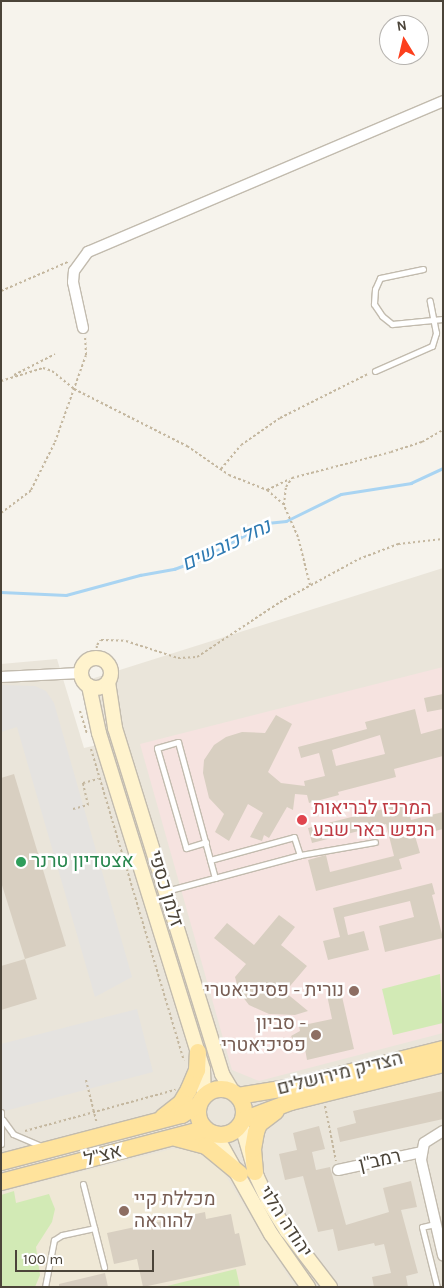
<!DOCTYPE html>
<meta charset="utf-8">
<style>
body{margin:0}
#map{position:relative;width:444px;height:1288px;overflow:hidden;background:#f6f3ec;font-family:Karla,Heebo,sans-serif}
div>[style]{position:absolute}
.residential>*{inset:0;background:#eae5da}
.education>*{inset:0;background:#efe8d6}
.medical>*{inset:0;background:#f6e3e0}
.green>*{inset:0;background:#d2eab5}
.parking>*{inset:0;background:#e5e3e0}
.stream>*{height:2.5px;margin:-1.25px;padding:0 1.25px;transform-origin:1.25px;border-radius:1.25px;background:#a9d4f2}
.building>*{inset:0;background:#d8cfc1}
.path>*{height:2px;margin-top:-1px;transform-origin:0;background:repeating-linear-gradient(90deg,#c4b79f 0 2.5px,transparent 0 5px)}
.roads{filter:drop-shadow(1px 0 #c2bbae) drop-shadow(-1px 0 #c2bbae) drop-shadow(0 1px #c2bbae) drop-shadow(0 -1px #c2bbae)}
.lane>*{height:5px;margin:-2.5px;padding:0 2.5px;transform-origin:2.5px;border-radius:2.5px;background:#fff}
.street>*{height:10px;margin:-5px;padding:0 5px;transform-origin:5px;border-radius:5px;background:#fff}
.secondary>*{height:14px;margin:-7px;padding:0 7px;transform-origin:7px;border-radius:7px;background:#fff3cd}
.secondary>.ring{margin:-7px;padding:0;box-sizing:content-box;background:none;border:14px solid #fff3cd;border-radius:50%}
.primary>*{height:16px;margin:-8px;padding:0 8px;transform-origin:8px;border-radius:8px;background:#ffe39c}
.primary>.ring{margin:-8px;padding:0;box-sizing:content-box;background:none;border:16px solid #ffe39c;border-radius:50%}
.dots>*{width:14px;height:14px;translate:-50% -50%;box-sizing:border-box;border:2px solid #fff;border-radius:50%}
span{translate:-50% -50%;white-space:nowrap;text-align:center;line-height:1.15;-webkit-text-stroke:5px #fff;paint-order:stroke}
.health-label{font-size:19px;color:#be3a42}
.left{translate:0 -50%;text-align:left}
.leisure-label{font-size:19px;color:#27864d}
.street-label{font-size:19px;color:#4b4439}
.education-label{font-size:19px;color:#785e54}
.right{translate:-100% -50%;text-align:right}
.water-label{font-size:20px;color:#2e7ab2;font-style:italic}
.frame{position:absolute;inset:0;border:2px solid #4b4439;pointer-events:none}
.north{position:absolute;left:379px;top:15px;width:50px;height:50px;box-sizing:border-box;background:#fff;border:1px solid #b7b4b0;border-radius:50%;rotate:351deg;font-size:14px;font-weight:700;line-height:20px;text-align:center;color:#4b4439}
.north::after{content:'';display:block;margin:auto;width:18px;height:22px;background:#fc3f1d;clip-path:polygon(50% 0,100% 100%,50% 72%,0 100%)}
.scale{position:absolute;left:15px;top:1250px;width:139px;height:22px;box-sizing:border-box;border:2px solid #4b4439;border-top:0;padding-left:6px;font-size:15px;line-height:18px;white-space:nowrap;color:#4b4439;-webkit-text-stroke:4px #fff;paint-order:stroke}
</style>
<div id="map">
<div class="residential">
<div style="clip-path:polygon(443px 568px,443px 1287px,1px 1287px,1px 664px,57px 659px,84px 748px,106px 743px,88px 680px)"></div>
</div>
<div class="education">
<div style="clip-path:polygon(172px 1149px,192px 1149px,209px 1157px,224px 1173px,295px 1287px,1px 1287px,1px 1192px)"></div>
</div>
<div class="medical">
<div style="clip-path:polygon(443px 667px,443px 1033px,259px 1081px,232px 1070px,140px 744px)"></div>
</div>
<div class="green">
<div style="clip-path:polygon(440px 974px,443px 1023px,393px 1035px,382px 989px)"></div>
<div style="clip-path:polygon(14px 1191px,16px 1203px,49px 1194px,55px 1209px,52px 1222px,36px 1247px,40px 1275px,35px 1287px,1px 1287px,1px 1195px)"></div>
<div style="clip-path:polygon(236px 1269px,240px 1287px,163px 1287px)"></div>
</div>
<div class="parking">
<div style="clip-path:polygon(1px 685px,35px 686px,46px 691px,54px 703px,132px 977px,95px 997px,17px 727px,1px 732px)"></div>
<div style="clip-path:polygon(137px 1009px,153px 1072px,1px 1112px,1px 1044px)"></div>
</div>
<div class="stream">
<div style="left:1px;top:592px;width:65px;rotate:2.6deg"></div>
<div style="left:66px;top:595px;width:77px;rotate:-15.1deg"></div>
<div style="left:140px;top:575px;width:35px;rotate:-10deg"></div>
<div style="left:174px;top:569px;width:29px;rotate:-20deg"></div>
<div style="left:201px;top:559px;width:75px;rotate:-28.6deg"></div>
<div style="left:267px;top:523px;width:19px;rotate:-6deg"></div>
<div style="left:286px;top:521px;width:61px;rotate:-26.1deg"></div>
<div style="left:341px;top:494px;width:71px;rotate:-8.9deg"></div>
<div style="left:411px;top:483px;width:35px;rotate:-25deg"></div>
</div>
<div class="building">
<div style="clip-path:polygon(443px 694px,443px 709px,427px 712px,424px 698px)"></div>
<div style="clip-path:polygon(evenodd,415px 709px,421px 734px,443px 728px,443px 756px,394px 769px,396px 777px,338px 792px,339px 795px,309px 803px,307px 795px,295px 794px,293px 810px,287px 807px,269px 838px,264px 835px,262px 841px,250px 837px,263px 813px,248px 804px,229px 841px,215px 832px,224px 814px,209px 798px,203px 773px,204px 760px,214px 745px,226px 737px,242px 732px,265px 733px,276px 715px,292px 724px,268px 772px,281px 783px,305px 786px,304px 781px,325px 776px,319px 753px,301px 758px,298px 747px,367px 729px,365px 722px,415px 709px,380px 735px,385px 754px,336px 766px,332px 750px,380px 735px)"></div>
<div style="clip-path:polygon(14px 774px,66px 946px,25px 959px,1px 882px,1px 778px)"></div>
<div style="clip-path:polygon(407px 803px,411px 820px,443px 812px,443px 829px,415px 836px,420px 853px,399px 859px,402px 869px,316px 891px,308px 860px,326px 855px,330px 872px,394px 856px,386px 824px,312px 843px,308px 828px)"></div>
<div style="clip-path:polygon(432px 883px,435px 894px,432px 895px,443px 938px,385px 952px,379px 926px,414px 917px,410px 901px,344px 917px,348px 935px,364px 931px,369px 950px,328px 960px,323px 941px,340px 937px,333px 908px)"></div>
<div style="clip-path:polygon(279px 915px,295px 927px,281px 945px,307px 966px,285px 992px,308px 1011px,295px 1015px,269px 1014px,249px 1005px,239px 992px,235px 977px,246px 964px,214px 938px,227px 923px,254px 945px)"></div>
<div style="clip-path:polygon(25px 959px,37px 999px,1px 1010px,1px 966px)"></div>
<div style="clip-path:polygon(341px 992px,354px 1049px,307px 1060px,305px 1049px,299px 1050px,291px 1036px,300px 1031px,299px 1026px,332px 1019px,327px 995px)"></div>
<div style="clip-path:polygon(443px 1091px,443px 1119px,340px 1142px,337px 1128px,356px 1123px,353px 1111px)"></div>
<div style="clip-path:polygon(319px 1126px,325px 1149px,312px 1152px,316px 1170px,330px 1167px,346px 1225px,389px 1212px,383px 1188px,411px 1181px,417px 1207px,401px 1210px,418px 1273px,406px 1276px,408px 1287px,374px 1287px,372px 1277px,391px 1273px,384px 1244px,375px 1246px,374px 1243px,338px 1251px,333px 1229px,318px 1232px,303px 1176px,285px 1180px,279px 1154px,297px 1150px,293px 1133px)"></div>
<div style="clip-path:polygon(205px 1212px,206px 1219px,231px 1214px,235px 1234px,239px 1233px,246px 1265px,143px 1287px,137px 1259px,114px 1264px,107px 1233px)"></div>
<div style="clip-path:polygon(105px 1273px,108px 1287px,59px 1287px,59px 1284px)"></div>
</div>
<div class="path">
<div style="left:1px;top:291px;width:75px;rotate:-23.5deg"></div>
<div style="left:14px;top:375px;width:46px;rotate:-27.1deg"></div>
<div style="left:1px;top:381px;width:44px;rotate:-17.2deg"></div>
<div style="left:43px;top:368px;width:9px;rotate:18deg"></div>
<div style="left:52px;top:371px;width:28px;rotate:39deg"></div>
<div style="left:74px;top:389px;width:127px;rotate:26.8deg"></div>
<div style="left:187px;top:446px;width:51px;rotate:34.6deg"></div>
<div style="left:229px;top:475px;width:41px;rotate:21.5deg"></div>
<div style="left:267px;top:490px;width:23px;rotate:41deg"></div>
<div style="left:221px;top:469px;width:31px;rotate:-50deg"></div>
<div style="left:241px;top:445px;width:47px;rotate:-34.7deg"></div>
<div style="left:280px;top:418px;width:98px;rotate:-26.6deg"></div>
<div style="left:267px;top:490px;width:25px;rotate:-26deg"></div>
<div style="left:1px;top:513px;width:38px;rotate:-37deg"></div>
<div style="left:31px;top:490px;width:54px;rotate:-63.4deg"></div>
<div style="left:55px;top:442px;width:92px;rotate:-70.4deg"></div>
<div style="left:86px;top:355px;width:18px;rotate:-93deg"></div>
<div style="left:310px;top:585px;width:49px;rotate:-104deg"></div>
<div style="left:298px;top:537px;width:35px;rotate:-114deg"></div>
<div style="left:284px;top:505px;width:18px;rotate:-84deg"></div>
<div style="left:286px;top:487px;width:11px;rotate:-56deg"></div>
<div style="left:292px;top:478px;width:102px;rotate:-14.7deg"></div>
<div style="left:391px;top:452px;width:33px;rotate:-18deg"></div>
<div style="left:422px;top:442px;width:24px;rotate:-30deg"></div>
<div style="left:96px;top:658px;width:13px;rotate:-86deg"></div>
<div style="left:97px;top:645px;width:6px;rotate:-51deg"></div>
<div style="left:101px;top:640px;width:25px;rotate:2deg"></div>
<div style="left:126px;top:641px;width:55px;rotate:18.1deg"></div>
<div style="left:178px;top:658px;width:19px;rotate:-3deg"></div>
<div style="left:197px;top:657px;width:100px;rotate:-33.5deg"></div>
<div style="left:280px;top:602px;width:90px;rotate:-28.6deg"></div>
<div style="left:359px;top:559px;width:42px;rotate:-21deg"></div>
<div style="left:398px;top:544px;width:45px;rotate:-6.3deg"></div>
<div style="left:80px;top:711px;width:24px;rotate:73deg"></div>
<div style="left:91px;top:749px;width:325px;rotate:73.4deg"></div>
<div style="left:73px;top:809px;width:16px;rotate:-15deg"></div>
<div style="left:88px;top:805px;width:23px;rotate:-103deg"></div>
<div style="left:83px;top:783px;width:16px;rotate:-15deg"></div>
<div style="left:86px;top:1080px;width:45px;rotate:76deg"></div>
<div style="left:325px;top:1106px;width:56px;rotate:78.7deg"></div>
<div style="left:25px;top:1131px;width:156px;rotate:-15.3deg"></div>
</div>
<div class="roads">
<div class="lane">
<div style="left:423px;top:269px;width:44px;rotate:168.2deg"></div>
<div style="left:380px;top:278px;width:12px;rotate:114deg"></div>
<div style="left:375px;top:289px;width:15px;rotate:94deg"></div>
<div style="left:374px;top:304px;width:14px;rotate:56deg"></div>
<div style="left:382px;top:316px;width:13px;rotate:39deg"></div>
<div style="left:392px;top:324px;width:51px;rotate:-5.6deg"></div>
<div style="left:375px;top:371px;width:62px;rotate:-23.7deg"></div>
<div style="left:432px;top:346px;width:14px;rotate:-73deg"></div>
<div style="left:436px;top:333px;width:33px;rotate:-101deg"></div>
<div style="left:206px;top:842px;width:21px;rotate:163deg"></div>
<div style="left:186px;top:848px;width:104px;rotate:-106.2deg"></div>
<div style="left:157px;top:748px;width:22px;rotate:-16deg"></div>
<div style="left:178px;top:742px;width:141px;rotate:74.8deg"></div>
<div style="left:210px;top:860px;width:87px;rotate:-15.3deg"></div>
<div style="left:294px;top:837px;width:19px;rotate:72deg"></div>
<div style="left:166px;top:891px;width:139px;rotate:-15deg"></div>
<div style="left:300px;top:855px;width:76px;rotate:-9.8deg"></div>
<div style="left:1px;top:1112px;width:32px;rotate:90deg"></div>
<div style="left:3px;top:1120px;width:17px;rotate:54deg"></div>
<div style="left:13px;top:1134px;width:30px;rotate:23deg"></div>
<div style="left:83px;top:1184px;width:86px;rotate:75.8deg"></div>
<div style="left:435px;top:1224px;width:13px;rotate:167deg"></div>
<div style="left:422px;top:1227px;width:62px;rotate:76deg"></div>
<div style="left:45px;top:1287px;width:48px;rotate:-79.2deg"></div>
<div style="left:54px;top:1240px;width:9px;rotate:-32deg"></div>
<div style="left:62px;top:1235px;width:33px;rotate:-12deg"></div>
</div>
<div class="street">
<div style="left:83px;top:328px;width:47px;rotate:-102.3deg"></div>
<div style="left:73px;top:282px;width:11px;rotate:-85deg"></div>
<div style="left:74px;top:271px;width:24px;rotate:-54deg"></div>
<div style="left:88px;top:252px;width:386px;rotate:-23deg"></div>
<div style="left:1px;top:677px;width:79px;rotate:-2.9deg"></div>
<div style="left:443px;top:1131px;width:22px;rotate:148deg"></div>
<div style="left:424px;top:1143px;width:17px;rotate:100deg"></div>
<div style="left:421px;top:1160px;width:98px;rotate:77deg"></div>
<div style="left:338px;top:1170px;width:85px;rotate:-12.2deg"></div>
</div>
<div class="secondary">
<div class="ring" style="left:81px;top:658px;width:16px;height:16px"></div>
<div style="left:108px;top:682px;width:47px;rotate:81.3deg"></div>
<div style="left:115px;top:728px;width:362px;rotate:72.8deg"></div>
<div style="left:222px;top:1074px;width:21px;rotate:59deg"></div>
<div style="left:89px;top:686px;width:48px;rotate:78deg"></div>
<div style="left:99px;top:733px;width:352px;rotate:72.8deg"></div>
<div style="left:203px;top:1069px;width:27px;rotate:88deg"></div>
<div style="left:241px;top:1123px;width:56px;rotate:73.5deg"></div>
<div style="left:257px;top:1177px;width:26px;rotate:65deg"></div>
<div style="left:268px;top:1201px;width:36px;rotate:58deg"></div>
<div style="left:287px;top:1231px;width:71px;rotate:52.5deg"></div>
<div style="left:215px;top:1134px;width:115px;rotate:60.8deg"></div>
<div style="left:271px;top:1234px;width:65px;rotate:55.1deg"></div>
</div>
<div class="primary">
<div class="ring" style="left:198px;top:1089px;width:30px;height:30px"></div>
<div style="left:238px;top:1096px;width:50px;rotate:-9.3deg"></div>
<div style="left:287px;top:1088px;width:161px;rotate:-14deg"></div>
<div style="left:163px;top:1117px;width:23px;rotate:-38deg"></div>
<div style="left:181px;top:1103px;width:16px;rotate:-60deg"></div>
<div style="left:189px;top:1089px;width:21px;rotate:-67deg"></div>
<div style="left:197px;top:1070px;width:18px;rotate:-87deg"></div>
<div style="left:243px;top:1120px;width:51px;rotate:-20.6deg"></div>
<div style="left:291px;top:1102px;width:157px;rotate:-14deg"></div>
<div style="left:176px;top:1138px;width:31px;rotate:15deg"></div>
<div style="left:206px;top:1146px;width:44px;rotate:39.5deg"></div>
<div style="left:1px;top:1162px;width:187px;rotate:-14.6deg"></div>
<div style="left:182px;top:1115px;width:19px;rotate:-32deg"></div>
<div style="left:255px;top:1172px;width:23px;rotate:-95deg"></div>
<div style="left:253px;top:1149px;width:17px;rotate:-80deg"></div>
<div style="left:256px;top:1132px;width:9px;rotate:-69deg"></div>
<div style="left:259px;top:1124px;width:21px;rotate:-37deg"></div>
<div style="left:1px;top:1182px;width:211px;rotate:-14.6deg"></div>
</div>
</div>
<div class="dots">
<div style="left:302px;top:820px;background:#e0444e"></div>
<div style="left:21px;top:862px;background:#2e9e5b"></div>
<div style="left:354px;top:991px;background:#8d6e63"></div>
<div style="left:316px;top:1035px;background:#8d6e63"></div>
<div style="left:124px;top:1211px;background:#8d6e63"></div>
</div>
<div class="health-label">
<span class="left" style="left:313px;top:820px">המרכז לבריאות<br>הנפש באר שבע</span>
</div>
<div class="leisure-label">
<span class="left" style="left:31px;top:862px">אצטדיון טרנר</span>
</div>
<div class="street-label">
<span style="left:165px;top:889px;rotate:73deg">זלמן כספי</span>
<span style="left:340px;top:1074px;rotate:-14deg">הצדיק מירושלים</span>
<span style="left:103px;top:1156px;rotate:-15deg">אצ"ל</span>
<span style="left:380px;top:1161px;rotate:-13deg">רמב"ן</span>
<span style="left:285px;top:1222px;rotate:57deg">יהודה הלוי</span>
</div>
<div class="education-label">
<span class="right" style="left:344px;top:991px">נורית - פסיכיאטרי</span>
<span class="right" style="left:306px;top:1035px">סביון -<br>פסיכיאטרי</span>
<span class="left" style="left:134px;top:1211px">מכללת קיי<br>להוראה</span>
</div>
<div class="water-label">
<span style="left:226px;top:545px;rotate:-25deg">נחל כובשים</span>
</div>
<div class="frame"></div>
<div class="north">N</div>
<div class="scale">100 m</div>
</div>
